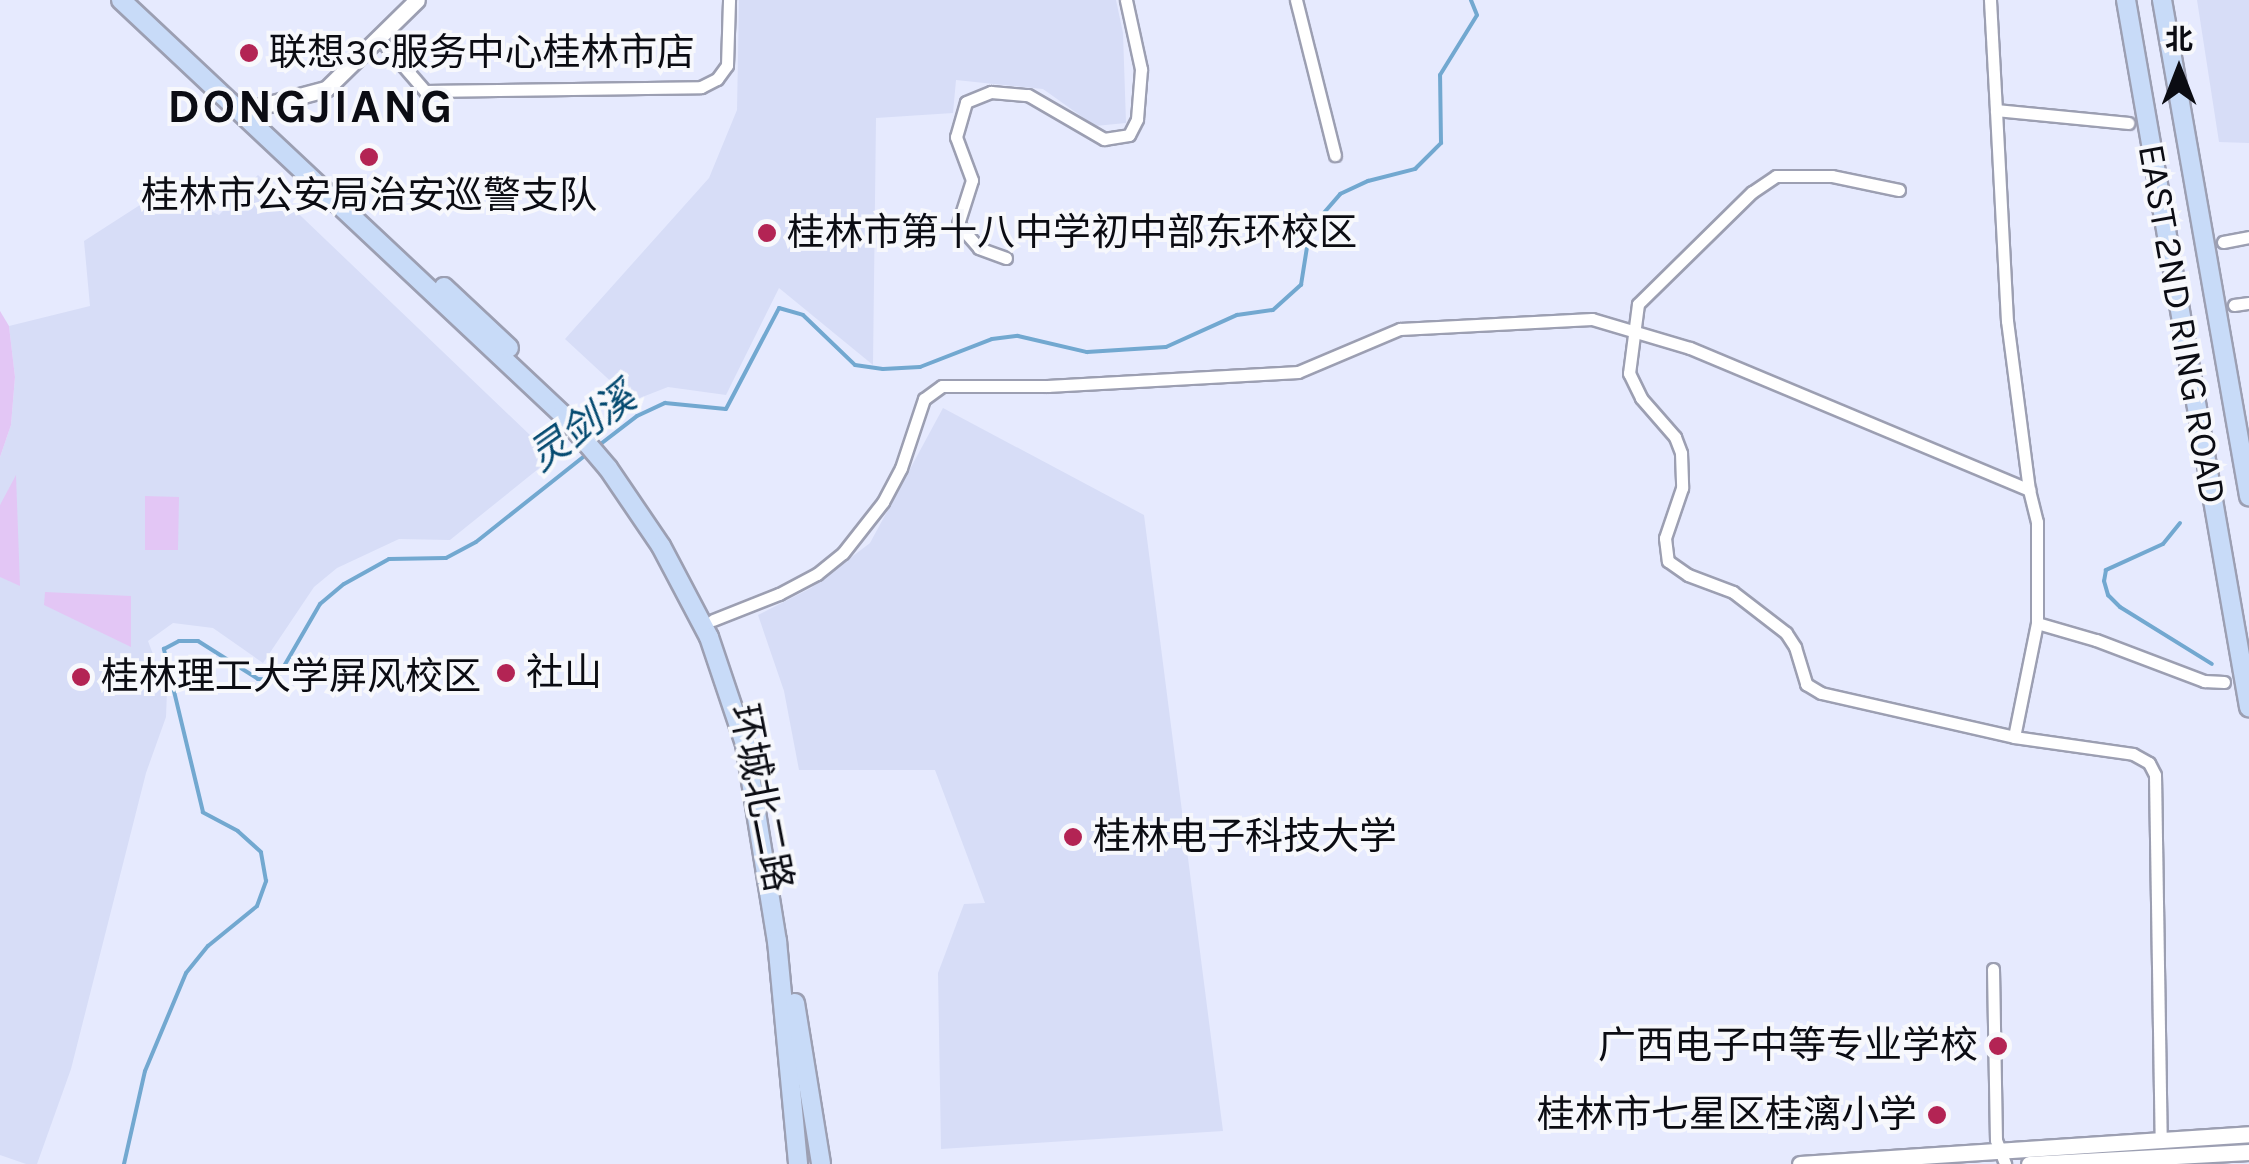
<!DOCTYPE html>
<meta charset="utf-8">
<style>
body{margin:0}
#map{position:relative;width:2249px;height:1164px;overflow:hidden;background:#e6eafe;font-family:Karla,"Noto Sans SC",sans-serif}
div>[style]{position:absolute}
.built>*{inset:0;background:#d7ddf7}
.green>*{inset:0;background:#e3c6f5}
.stream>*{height:4px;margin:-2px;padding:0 2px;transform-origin:2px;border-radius:2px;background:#72a8d0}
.roads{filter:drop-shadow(2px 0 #9c9fb2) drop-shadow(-2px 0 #9c9fb2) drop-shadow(0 2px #9c9fb2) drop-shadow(0 -2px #9c9fb2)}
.street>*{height:11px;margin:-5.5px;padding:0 5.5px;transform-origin:5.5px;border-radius:5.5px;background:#fff}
.secondary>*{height:15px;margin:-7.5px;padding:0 7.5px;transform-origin:7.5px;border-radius:7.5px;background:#fff}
.primary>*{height:18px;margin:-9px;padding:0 9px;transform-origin:9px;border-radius:9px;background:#c8dbf8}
.dots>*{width:28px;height:28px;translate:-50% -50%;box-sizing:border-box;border:5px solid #f7f8fc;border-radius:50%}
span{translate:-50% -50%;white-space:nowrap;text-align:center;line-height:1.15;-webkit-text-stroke:8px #f7f8fc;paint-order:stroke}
.poi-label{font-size:38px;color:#0b0c13}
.left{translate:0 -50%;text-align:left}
.right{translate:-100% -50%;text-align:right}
.street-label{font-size:38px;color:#0b0c13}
.water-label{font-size:40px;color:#044a70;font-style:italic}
.district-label{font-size:48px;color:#0b0c13;font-weight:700;letter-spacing:2.5px}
.north{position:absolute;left:2129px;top:20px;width:100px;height:100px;-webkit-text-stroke:8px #f7f8fc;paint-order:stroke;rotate:0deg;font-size:28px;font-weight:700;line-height:40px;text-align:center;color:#0b0c13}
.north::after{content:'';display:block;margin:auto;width:35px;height:45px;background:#0b0c13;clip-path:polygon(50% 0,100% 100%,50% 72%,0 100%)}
</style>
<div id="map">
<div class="built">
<div style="clip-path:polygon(739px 0,1116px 0,1123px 33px,1126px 123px,1095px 126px,1043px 89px,956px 80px,953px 113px,876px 118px,873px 365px,779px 288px,726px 395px,668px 387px,632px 401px,565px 339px,709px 178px,737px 110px)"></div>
<div style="clip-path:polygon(2197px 0,2249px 0,2249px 143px,2219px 142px)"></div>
<div style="clip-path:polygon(258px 175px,553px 457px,450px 540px,399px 539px,337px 568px,314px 587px,263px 663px,213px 628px,173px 623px,148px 641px,167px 691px,166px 717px,146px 773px,71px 1069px,37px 1164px,26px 1164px,0 1155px,0 457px,11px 425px,15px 377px,9px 326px,90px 306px,84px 241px,157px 194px,192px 202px,219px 215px)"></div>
<div style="clip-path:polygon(943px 408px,1144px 515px,1223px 1131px,941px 1149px,938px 973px,964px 904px,985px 903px,935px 770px,799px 770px,784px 691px,758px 615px,811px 588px,870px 543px)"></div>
</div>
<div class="green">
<div style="clip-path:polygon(0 311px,9px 326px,15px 377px,11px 425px,0 457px)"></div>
<div style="clip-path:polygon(16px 475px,20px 586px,0 577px,0 505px)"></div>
<div style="clip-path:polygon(145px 496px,179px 497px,178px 550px,145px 550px)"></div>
<div style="clip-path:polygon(45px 592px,131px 596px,131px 647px,44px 605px)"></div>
</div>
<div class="stream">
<div style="left:598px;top:446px;width:49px;rotate:-37.6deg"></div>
<div style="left:637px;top:416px;width:31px;rotate:-25deg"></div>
<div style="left:665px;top:403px;width:61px;rotate:5.6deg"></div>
<div style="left:726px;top:409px;width:114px;rotate:-62.3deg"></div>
<div style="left:779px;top:308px;width:25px;rotate:16deg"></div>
<div style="left:803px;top:315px;width:72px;rotate:43.9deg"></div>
<div style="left:855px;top:365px;width:28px;rotate:8deg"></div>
<div style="left:883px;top:369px;width:37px;rotate:-3deg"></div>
<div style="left:920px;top:367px;width:77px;rotate:-21.3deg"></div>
<div style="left:992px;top:339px;width:26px;rotate:-7deg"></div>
<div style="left:1018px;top:336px;width:71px;rotate:13.1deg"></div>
<div style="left:1087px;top:352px;width:79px;rotate:-3.6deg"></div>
<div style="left:1166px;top:347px;width:78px;rotate:-24.3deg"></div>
<div style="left:1237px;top:315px;width:36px;rotate:-8deg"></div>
<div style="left:1273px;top:310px;width:38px;rotate:-42deg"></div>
<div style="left:1301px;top:285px;width:39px;rotate:-81deg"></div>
<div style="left:1307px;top:246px;width:34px;rotate:-64deg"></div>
<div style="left:1322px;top:215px;width:28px;rotate:-49deg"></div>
<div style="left:1340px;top:194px;width:31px;rotate:-25deg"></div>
<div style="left:1368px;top:181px;width:49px;rotate:-14.3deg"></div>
<div style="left:1415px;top:169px;width:37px;rotate:-45deg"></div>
<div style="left:1441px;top:143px;width:68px;rotate:-90.8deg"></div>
<div style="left:1440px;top:75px;width:70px;rotate:-58.3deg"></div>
<div style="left:1477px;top:15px;width:16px;rotate:-112deg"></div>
<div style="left:2180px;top:523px;width:27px;rotate:129deg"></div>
<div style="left:2163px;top:544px;width:63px;rotate:155.5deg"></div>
<div style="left:2106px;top:570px;width:11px;rotate:100deg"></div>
<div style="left:2104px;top:581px;width:15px;rotate:74deg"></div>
<div style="left:2108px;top:595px;width:17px;rotate:45deg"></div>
<div style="left:2120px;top:607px;width:108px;rotate:31.8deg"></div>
<div style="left:124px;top:1164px;width:95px;rotate:-77.3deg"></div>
<div style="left:145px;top:1071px;width:106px;rotate:-67.3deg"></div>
<div style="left:186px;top:973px;width:35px;rotate:-51deg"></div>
<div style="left:208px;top:946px;width:63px;rotate:-39.2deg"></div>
<div style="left:257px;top:906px;width:27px;rotate:-70deg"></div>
<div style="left:266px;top:881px;width:29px;rotate:-100deg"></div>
<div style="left:261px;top:852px;width:31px;rotate:-138deg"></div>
<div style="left:238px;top:831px;width:40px;rotate:-152deg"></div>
<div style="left:203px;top:812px;width:168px;rotate:-103.5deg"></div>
<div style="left:164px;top:649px;width:17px;rotate:-28deg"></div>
<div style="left:179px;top:641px;width:19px"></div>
<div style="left:198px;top:641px;width:71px;rotate:32.3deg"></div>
<div style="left:258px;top:679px;width:18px;rotate:3deg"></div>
<div style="left:276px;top:680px;width:88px;rotate:-59.9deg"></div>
<div style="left:320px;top:604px;width:31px;rotate:-40deg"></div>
<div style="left:344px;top:584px;width:51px;rotate:-29.1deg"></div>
<div style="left:389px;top:559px;width:57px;rotate:-1deg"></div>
<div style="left:446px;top:558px;width:34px;rotate:-28deg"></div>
<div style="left:476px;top:542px;width:142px;rotate:-38.4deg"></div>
</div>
<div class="roads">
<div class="street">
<div style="left:1296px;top:0;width:160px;rotate:75.9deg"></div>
<div style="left:1990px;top:0;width:110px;rotate:86.9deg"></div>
<div style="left:380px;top:39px;width:69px;rotate:49.1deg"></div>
<div style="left:425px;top:91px;width:276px;rotate:-0.8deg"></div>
<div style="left:701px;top:87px;width:18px;rotate:-27deg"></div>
<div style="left:717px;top:79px;width:17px;rotate:-54deg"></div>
<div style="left:727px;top:65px;width:65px;rotate:-88.2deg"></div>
<div style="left:1899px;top:190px;width:68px;rotate:-168.2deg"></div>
<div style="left:1832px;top:176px;width:56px;rotate:180deg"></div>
<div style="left:1776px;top:176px;width:29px;rotate:146deg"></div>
<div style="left:1752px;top:192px;width:160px;rotate:135.5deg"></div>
<div style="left:1638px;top:304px;width:70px;rotate:97.4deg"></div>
<div style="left:1629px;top:373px;width:28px;rotate:64deg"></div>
<div style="left:1641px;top:398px;width:52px;rotate:48.9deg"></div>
<div style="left:1675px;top:437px;width:17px;rotate:69deg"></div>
<div style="left:1681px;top:453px;width:35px;rotate:88deg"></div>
<div style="left:1682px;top:488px;width:53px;rotate:108.8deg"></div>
<div style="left:1665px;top:538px;width:23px;rotate:83deg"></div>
<div style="left:1668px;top:561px;width:24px;rotate:35deg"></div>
<div style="left:1688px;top:575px;width:48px;rotate:20.7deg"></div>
<div style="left:1733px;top:592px;width:67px;rotate:37.7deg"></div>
<div style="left:1786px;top:633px;width:17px;rotate:57deg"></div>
<div style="left:1795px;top:647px;width:39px;rotate:73deg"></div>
<div style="left:1806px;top:684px;width:17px;rotate:31deg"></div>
<div style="left:1821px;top:693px;width:198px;rotate:12.8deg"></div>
<div style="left:2014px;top:737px;width:120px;rotate:8.1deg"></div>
<div style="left:2133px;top:754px;width:18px;rotate:29deg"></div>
<div style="left:2149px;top:763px;width:13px;rotate:63deg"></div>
<div style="left:2155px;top:775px;width:365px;rotate:89.1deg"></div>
<div style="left:2223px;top:242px;width:26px;rotate:-11deg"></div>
<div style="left:1006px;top:258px;width:29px;rotate:-160deg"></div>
<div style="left:979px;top:248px;width:32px;rotate:-131deg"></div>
<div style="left:958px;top:224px;width:46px;rotate:-72.3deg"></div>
<div style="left:972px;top:180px;width:46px;rotate:-110.4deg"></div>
<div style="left:956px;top:137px;width:36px;rotate:-74deg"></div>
<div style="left:966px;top:102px;width:27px;rotate:-22deg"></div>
<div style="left:991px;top:92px;width:37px;rotate:5deg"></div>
<div style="left:1028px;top:95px;width:88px;rotate:30.1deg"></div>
<div style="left:1104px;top:139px;width:25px;rotate:-9deg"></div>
<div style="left:1129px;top:135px;width:18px;rotate:-63deg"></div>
<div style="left:1137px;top:119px;width:50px;rotate:-85.4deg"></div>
<div style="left:1141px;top:69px;width:71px;rotate:-102.3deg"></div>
<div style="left:2234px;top:305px;width:15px;rotate:-8deg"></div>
<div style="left:2029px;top:490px;width:170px;rotate:-97.4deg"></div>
<div style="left:2007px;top:321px;width:211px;rotate:-93deg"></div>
<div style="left:1996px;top:110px;width:133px;rotate:5.6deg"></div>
<div style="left:713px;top:620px;width:71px;rotate:-21.5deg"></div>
<div style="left:779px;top:594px;width:43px;rotate:-27.8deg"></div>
<div style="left:817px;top:574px;width:33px;rotate:-39deg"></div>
<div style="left:843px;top:553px;width:65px;rotate:-51.9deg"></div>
<div style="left:883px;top:502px;width:38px;rotate:-62deg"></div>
<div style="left:901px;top:468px;width:73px;rotate:-71.6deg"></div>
<div style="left:924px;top:399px;width:22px;rotate:-36deg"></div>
<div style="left:942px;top:386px;width:106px"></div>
<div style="left:1048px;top:386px;width:250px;rotate:-3.2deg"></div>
<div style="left:1298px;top:372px;width:111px;rotate:-22.9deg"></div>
<div style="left:1400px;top:329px;width:192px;rotate:-3deg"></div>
<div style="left:1592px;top:319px;width:102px;rotate:16.5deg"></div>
<div style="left:1690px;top:348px;width:368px;rotate:22.7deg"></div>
<div style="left:2029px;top:490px;width:33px;rotate:76deg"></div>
<div style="left:2037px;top:522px;width:101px;rotate:90deg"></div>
<div style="left:2037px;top:623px;width:116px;rotate:101.4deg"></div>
<div style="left:2037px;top:623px;width:61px;rotate:16.1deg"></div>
<div style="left:2096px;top:640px;width:116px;rotate:20.8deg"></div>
<div style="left:2204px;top:681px;width:20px;rotate:3deg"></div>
<div style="left:1993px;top:969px;width:171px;rotate:89deg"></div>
<div style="left:1996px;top:1140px;width:26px;rotate:69deg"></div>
</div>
<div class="secondary">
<div style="left:246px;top:116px;width:11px;rotate:-45deg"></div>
<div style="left:254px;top:108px;width:74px;rotate:-14.8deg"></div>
<div style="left:326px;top:89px;width:127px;rotate:-44.4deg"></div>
<div style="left:1800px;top:1164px;width:450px;rotate:-3.8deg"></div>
<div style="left:2029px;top:1164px;width:220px;rotate:-3.1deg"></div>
</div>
<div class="primary">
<div style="left:121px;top:0;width:605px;rotate:43.19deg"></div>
<div style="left:562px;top:414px;width:71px;rotate:49.6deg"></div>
<div style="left:608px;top:468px;width:94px;rotate:55.8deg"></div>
<div style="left:661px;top:546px;width:103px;rotate:62.2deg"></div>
<div style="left:709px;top:637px;width:113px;rotate:71.4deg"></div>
<div style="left:745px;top:744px;width:200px;rotate:80.8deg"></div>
<div style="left:777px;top:941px;width:224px;rotate:84.6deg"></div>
<div style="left:2126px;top:0;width:718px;rotate:80.13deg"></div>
<div style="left:2162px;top:0;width:504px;rotate:80.05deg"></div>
<div style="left:444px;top:287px;width:89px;rotate:43.2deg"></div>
<div style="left:795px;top:1003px;width:163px;rotate:80.8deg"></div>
</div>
</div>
<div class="dots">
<div style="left:249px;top:53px;background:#b32454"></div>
<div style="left:369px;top:157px;background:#b32454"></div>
<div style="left:767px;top:233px;background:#b32454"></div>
<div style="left:506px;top:673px;background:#b32454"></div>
<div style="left:81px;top:677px;background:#b32454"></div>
<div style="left:1073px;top:837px;background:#b32454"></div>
<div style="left:1998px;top:1046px;background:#b32454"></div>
<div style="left:1937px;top:1115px;background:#b32454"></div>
</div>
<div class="poi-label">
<span class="left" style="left:269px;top:53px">联想3C服务中心桂林市店</span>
<span style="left:369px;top:196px">桂林市公安局治安巡警支队</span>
<span class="left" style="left:787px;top:233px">桂林市第十八中学初中部东环校区</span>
<span class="left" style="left:526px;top:673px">社山</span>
<span class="left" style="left:101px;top:677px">桂林理工大学屏风校区</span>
<span class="left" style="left:1093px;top:837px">桂林电子科技大学</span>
<span class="right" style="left:1978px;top:1046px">广西电子中等专业学校</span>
<span class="right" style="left:1917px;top:1115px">桂林市七星区桂漓小学</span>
</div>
<div class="street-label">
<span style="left:2182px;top:324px;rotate:80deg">EAST 2ND RING ROAD</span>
<span style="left:761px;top:798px;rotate:79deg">环城北二路</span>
</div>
<div class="water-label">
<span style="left:582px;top:427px;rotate:-35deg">灵剑溪</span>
</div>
<div class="district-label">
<span style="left:311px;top:107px">DONGJIANG</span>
</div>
<div class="north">北</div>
</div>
